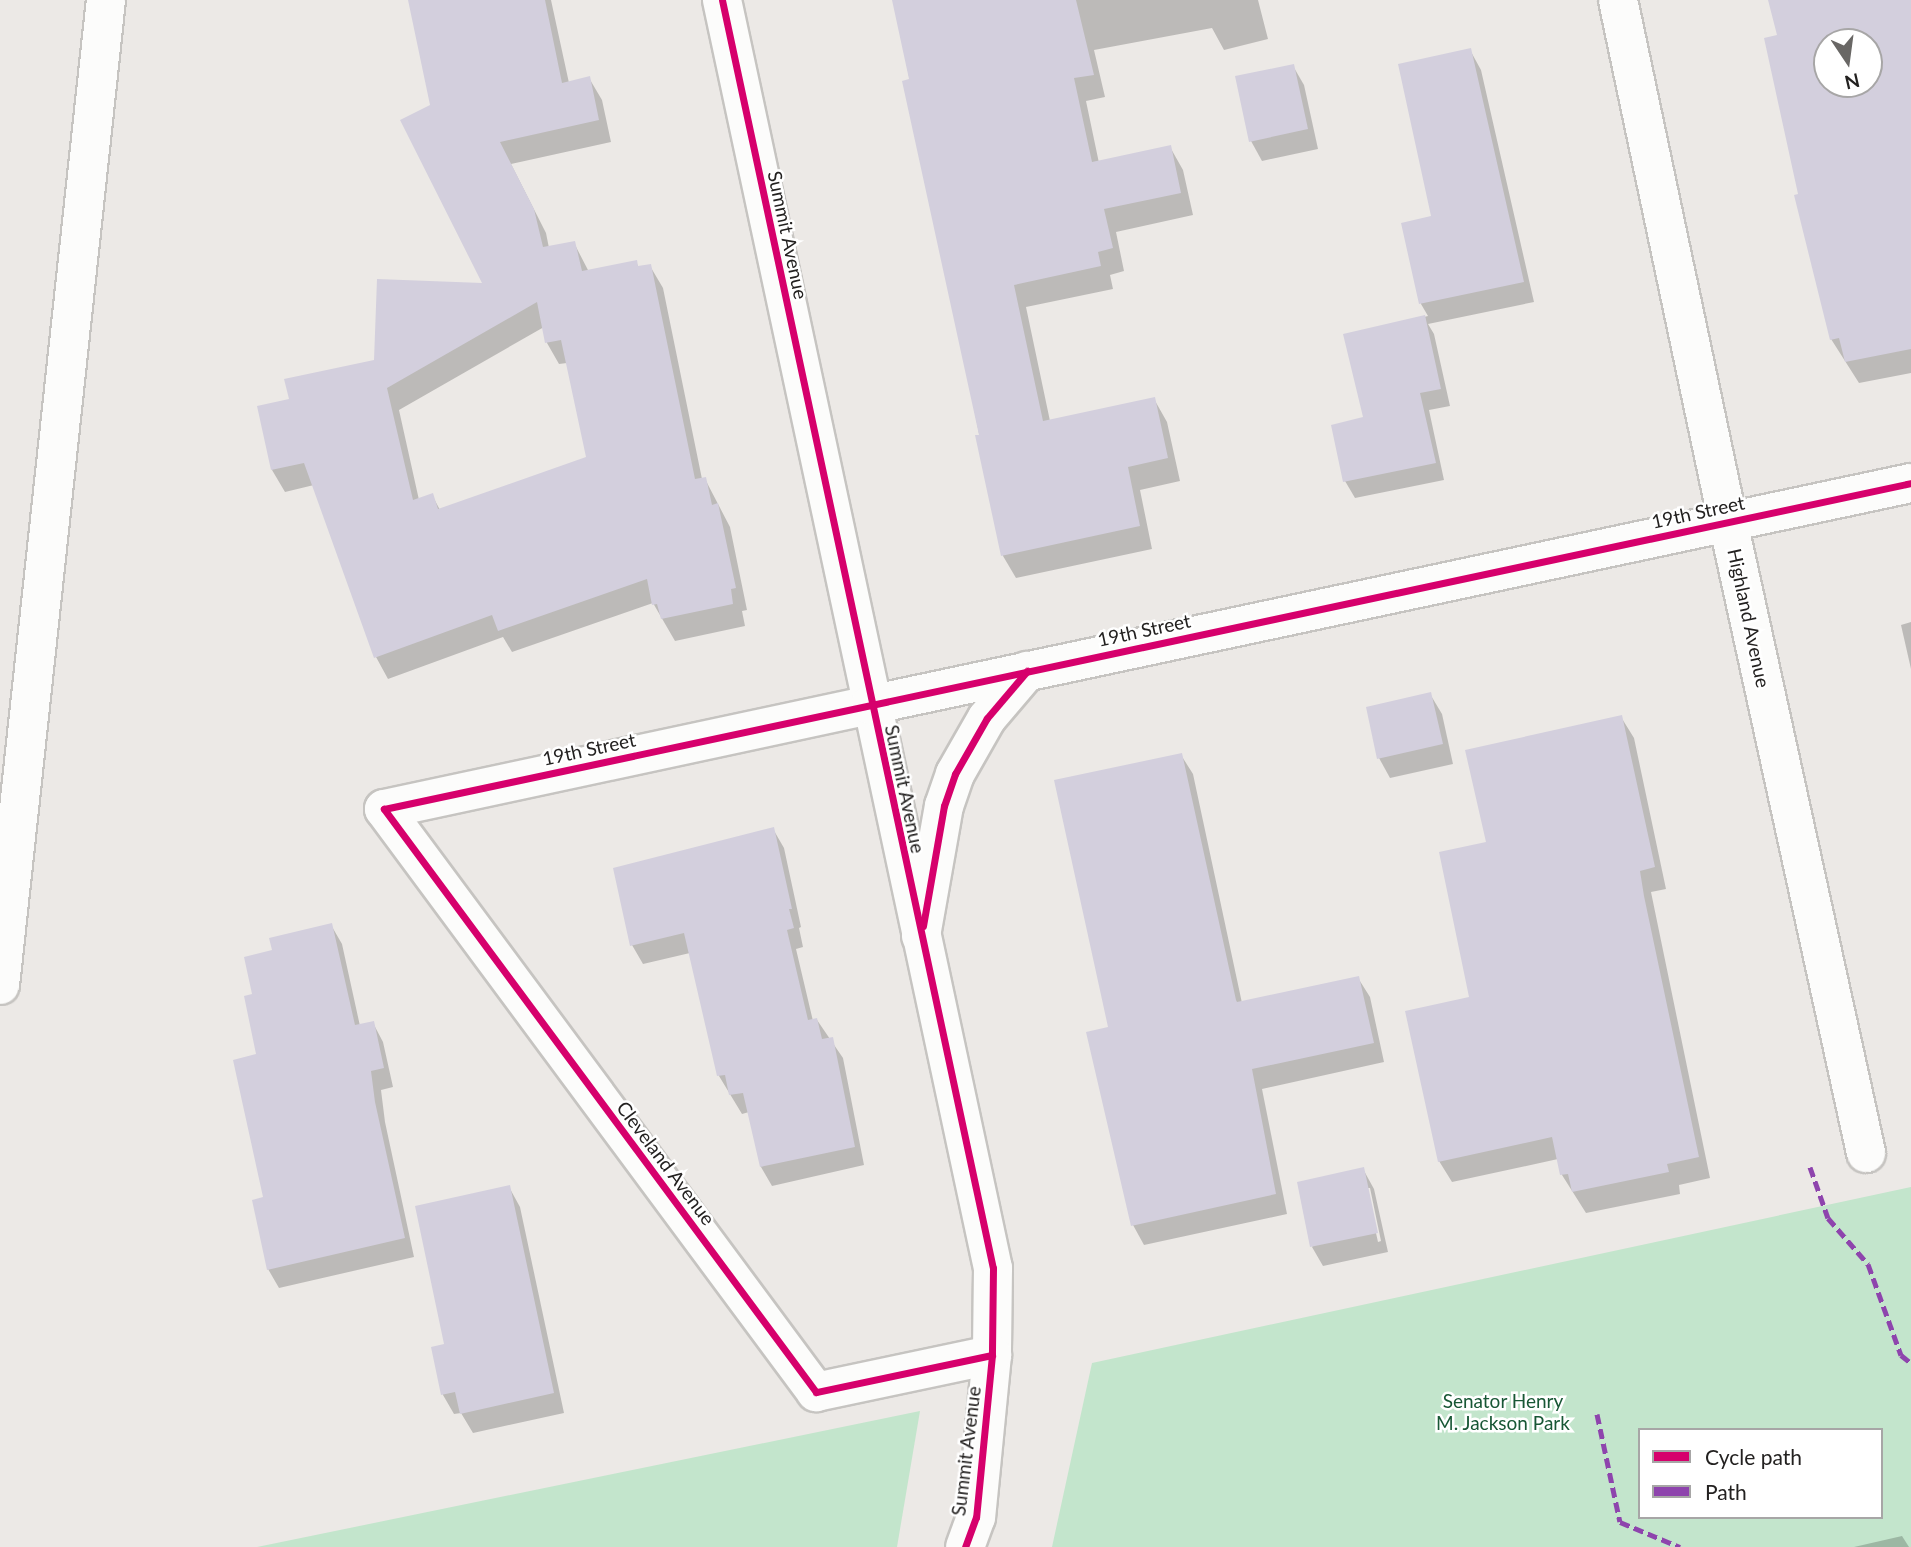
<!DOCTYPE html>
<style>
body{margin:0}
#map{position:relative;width:1911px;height:1547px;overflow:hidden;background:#ece9e6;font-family:Lato,sans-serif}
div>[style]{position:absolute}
.green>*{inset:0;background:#c3e5cc}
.shadow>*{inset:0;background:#0003}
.building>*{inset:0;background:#d3cfdd}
.roads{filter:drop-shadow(2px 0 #c6c4c1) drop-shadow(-2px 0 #c6c4c1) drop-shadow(0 2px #c6c4c1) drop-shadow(0 -2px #c6c4c1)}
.minor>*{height:38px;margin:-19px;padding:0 19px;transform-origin:19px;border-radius:19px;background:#fcfcfb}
.tertiary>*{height:38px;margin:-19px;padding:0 19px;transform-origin:19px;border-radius:19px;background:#fcfcfb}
.motorway>*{height:38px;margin:-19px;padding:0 19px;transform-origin:19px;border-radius:19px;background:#fcfcfb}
.quiet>*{height:5px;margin-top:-2.5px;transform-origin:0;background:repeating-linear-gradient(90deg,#8e44ad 0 10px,transparent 0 15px)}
.cycleway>*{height:7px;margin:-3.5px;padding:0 3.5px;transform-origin:3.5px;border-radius:3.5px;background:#d6006c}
span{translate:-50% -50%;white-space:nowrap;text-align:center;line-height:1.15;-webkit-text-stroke:5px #fff;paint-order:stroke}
.street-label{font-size:19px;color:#232120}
.park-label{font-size:19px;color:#185735}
.legend{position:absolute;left:1638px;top:1428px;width:245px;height:91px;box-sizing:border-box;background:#fff;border:2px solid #a7a6a6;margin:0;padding:9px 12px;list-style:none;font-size:21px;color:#232120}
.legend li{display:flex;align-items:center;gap:14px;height:35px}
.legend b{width:35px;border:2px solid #a7a6a6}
.north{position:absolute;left:1813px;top:28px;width:70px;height:70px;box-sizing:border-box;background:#fff;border:2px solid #a7a6a6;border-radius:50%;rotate:167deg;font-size:19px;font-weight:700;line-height:28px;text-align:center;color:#232120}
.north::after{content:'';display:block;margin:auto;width:24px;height:32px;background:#696765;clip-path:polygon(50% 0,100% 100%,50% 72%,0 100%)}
</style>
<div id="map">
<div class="green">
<div style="clip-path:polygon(evenodd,1911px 1187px,1911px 1547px,1052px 1547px,1092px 1363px,1911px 1187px,1640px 1430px,1881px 1430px,1881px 1517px,1640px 1517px,1640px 1430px)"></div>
<div style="clip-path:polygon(920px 1411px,897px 1547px,257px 1547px)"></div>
</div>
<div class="shadow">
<div style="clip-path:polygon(evenodd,409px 0,551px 0,569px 83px,589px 78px,602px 100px,611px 142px,511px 164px,546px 233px,549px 248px,574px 243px,589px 272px,636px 262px,639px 268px,650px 266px,663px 288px,702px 479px,705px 479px,730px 527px,747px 610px,742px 611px,745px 626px,675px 641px,653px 603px,512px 652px,503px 637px,388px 679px,376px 657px,314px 485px,285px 492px,272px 470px,291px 400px,376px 361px,485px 285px,432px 106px,409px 0,544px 327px,547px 343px,559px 364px,567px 363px,588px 458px,440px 510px,432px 495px,419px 500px,399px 410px,544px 327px)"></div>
<div style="clip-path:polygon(894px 0,1258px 0,1268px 39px,1224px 50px,1212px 28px,1094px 50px,1105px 97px,1086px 101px,1099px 163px,1170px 147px,1183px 170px,1193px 215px,1116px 232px,1124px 271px,1110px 275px,1113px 289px,1026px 307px,1050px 421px,1154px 399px,1167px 422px,1180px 481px,1140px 490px,1152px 549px,1016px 578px,1003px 556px)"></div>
<div style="clip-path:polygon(evenodd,1770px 0,1911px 0,1911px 373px,1859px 383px,1831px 339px,1800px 195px,1779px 36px,1770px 0,1827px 42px,1869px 42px,1869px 84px,1827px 84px,1827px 42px)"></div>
<div style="clip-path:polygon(1470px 50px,1481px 70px,1534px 302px,1428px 324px,1434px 334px,1450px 406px,1429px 410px,1444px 480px,1355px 498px,1345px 481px,1365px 419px,1346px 336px,1428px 316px,1421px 304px,1404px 224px,1434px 218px)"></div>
<div style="clip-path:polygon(1293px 66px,1304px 85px,1318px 149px,1262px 161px,1251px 141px)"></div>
<div style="clip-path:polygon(1911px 622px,1911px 669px,1901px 625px)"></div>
<div style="clip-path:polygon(1430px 694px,1442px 714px,1453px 764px,1390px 778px,1379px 758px)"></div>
<div style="clip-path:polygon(1621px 717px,1634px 738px,1666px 889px,1651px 892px,1710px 1178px,1679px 1185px,1680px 1194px,1586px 1213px,1562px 1175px,1558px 1159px,1452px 1182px,1439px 1161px,1471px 998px,1488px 844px)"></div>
<div style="clip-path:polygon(1181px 755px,1193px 774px,1242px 1003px,1358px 978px,1370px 997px,1384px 1062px,1262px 1089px,1287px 1214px,1144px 1245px,1133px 1225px,1110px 1029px)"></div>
<div style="clip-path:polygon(773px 829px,784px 848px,801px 927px,799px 928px,803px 947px,796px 949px,813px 1021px,817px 1020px,843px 1058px,864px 1165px,772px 1186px,761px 1167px,749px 1112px,742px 1114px,719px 1076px,690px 953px,643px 964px,632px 945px)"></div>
<div style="clip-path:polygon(331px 925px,342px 944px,360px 1026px,373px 1023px,383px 1042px,393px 1087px,381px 1090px,385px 1122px,414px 1257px,279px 1288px,268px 1269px,254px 995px,274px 952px)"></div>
<div style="clip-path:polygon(evenodd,1363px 1169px,1374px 1189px,1388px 1252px,1323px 1266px,1312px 1247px,1363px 1169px,1366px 1188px,1370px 1188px,1381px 1241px,1378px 1242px,1366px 1188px)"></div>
<div style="clip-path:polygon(509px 1187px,520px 1207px,564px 1413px,473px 1433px,461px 1413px,454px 1414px,443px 1395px,433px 1349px,446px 1346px)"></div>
<div style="clip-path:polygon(1902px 1536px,1909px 1547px,1854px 1547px)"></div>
</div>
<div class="building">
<div style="clip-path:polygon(evenodd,408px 0,545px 0,562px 83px,590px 76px,599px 120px,500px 142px,534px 209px,543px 247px,575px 241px,582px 271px,637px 260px,638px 266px,651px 264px,695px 479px,706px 477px,712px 505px,718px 503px,736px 588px,731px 589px,733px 604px,661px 619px,657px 604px,652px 605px,647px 579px,498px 631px,492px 615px,374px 658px,304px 463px,271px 470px,257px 406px,289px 399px,284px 379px,374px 360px,377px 279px,482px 283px,400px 120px,430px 105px,408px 0,537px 302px,545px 343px,561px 340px,586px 457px,438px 509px,433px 493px,413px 500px,387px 388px,537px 302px)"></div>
<div style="clip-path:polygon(892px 0,1076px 0,1094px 75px,1074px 78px,1092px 162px,1171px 145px,1181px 193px,1104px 209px,1113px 248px,1098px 252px,1101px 266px,1014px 285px,1043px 421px,1155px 397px,1168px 458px,1128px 467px,1140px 526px,1001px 556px,975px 435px,979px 435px,902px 81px,909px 79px)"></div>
<div style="clip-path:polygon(evenodd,1768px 0,1911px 0,1911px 349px,1845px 362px,1839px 338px,1830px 340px,1794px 195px,1798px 194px,1764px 38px,1777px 35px,1768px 0,1827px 42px,1869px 42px,1869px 84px,1827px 84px,1827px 42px)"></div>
<div style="clip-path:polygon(1471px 48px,1524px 282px,1419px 304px,1401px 223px,1431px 216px,1398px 64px)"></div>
<div style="clip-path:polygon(1294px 64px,1308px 129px,1249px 142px,1235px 76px)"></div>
<div style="clip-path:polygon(1425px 315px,1441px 389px,1420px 393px,1436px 463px,1343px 482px,1331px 425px,1363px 417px,1343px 334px)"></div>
<div style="clip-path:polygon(1431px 692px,1443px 744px,1377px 759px,1366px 707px)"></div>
<div style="clip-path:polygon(1622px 715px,1655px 867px,1640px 871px,1644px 896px,1699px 1157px,1667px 1164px,1669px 1172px,1572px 1192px,1568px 1174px,1560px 1175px,1552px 1137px,1438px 1162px,1405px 1011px,1469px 997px,1439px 852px,1486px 842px,1465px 750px)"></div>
<div style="clip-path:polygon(1182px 753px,1236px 1000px,1237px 1002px,1359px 976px,1374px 1043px,1252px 1069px,1276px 1194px,1131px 1226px,1086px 1032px,1108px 1027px,1054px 780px)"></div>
<div style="clip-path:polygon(774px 827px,792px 909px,789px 909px,794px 928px,787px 930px,808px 1020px,817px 1018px,822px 1039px,833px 1037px,855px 1147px,760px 1167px,743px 1093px,729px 1095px,725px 1075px,717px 1076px,684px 933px,630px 946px,613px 868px)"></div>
<div style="clip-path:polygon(332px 923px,355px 1025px,374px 1021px,384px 1068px,371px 1071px,375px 1102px,405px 1238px,267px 1270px,252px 1200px,263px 1197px,233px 1060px,256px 1054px,244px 996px,252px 994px,244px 957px,272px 950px,269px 938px)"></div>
<div style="clip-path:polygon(1364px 1167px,1378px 1233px,1310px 1247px,1297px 1182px)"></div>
<div style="clip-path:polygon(510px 1185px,554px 1393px,460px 1414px,455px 1392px,441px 1395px,431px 1347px,444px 1344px,415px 1206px)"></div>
</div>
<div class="roads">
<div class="minor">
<div style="left:722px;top:0;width:1297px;rotate:77.94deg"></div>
<div style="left:993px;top:1268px;width:87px;rotate:90.7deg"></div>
<div style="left:992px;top:1355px;width:163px;rotate:95.6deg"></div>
<div style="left:976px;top:1517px;width:32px;rotate:110deg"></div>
<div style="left:1618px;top:0;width:533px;rotate:78.1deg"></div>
<div style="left:1728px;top:522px;width:646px;rotate:77.66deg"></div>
<div style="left:870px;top:705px;width:497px;rotate:167.9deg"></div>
<div style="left:384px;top:809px;width:726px;rotate:53.46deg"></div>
<div style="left:816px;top:1392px;width:180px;rotate:-11.9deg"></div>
</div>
<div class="tertiary">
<div style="left:870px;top:705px;width:1064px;rotate:-12.04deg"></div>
<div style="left:921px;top:936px;width:132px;rotate:-80deg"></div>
<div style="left:944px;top:806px;width:34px;rotate:-71deg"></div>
<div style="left:955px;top:774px;width:64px;rotate:-60.3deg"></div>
<div style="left:987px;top:718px;width:62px;rotate:-49.6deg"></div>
</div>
<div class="motorway">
<div style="left:0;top:985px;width:991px;rotate:-83.86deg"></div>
</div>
</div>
<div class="quiet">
<div style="left:1810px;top:1167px;width:54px;rotate:70.6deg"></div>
<div style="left:1828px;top:1218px;width:61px;rotate:49deg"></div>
<div style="left:1868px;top:1264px;width:97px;rotate:70.1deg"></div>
<div style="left:1901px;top:1355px;width:13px;rotate:39deg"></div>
<div style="left:1597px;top:1414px;width:110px;rotate:78deg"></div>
<div style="left:1620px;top:1522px;width:65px;rotate:22.6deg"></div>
</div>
<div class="cycleway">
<div style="left:722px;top:0;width:1297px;rotate:77.94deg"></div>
<div style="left:993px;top:1268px;width:87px;rotate:90.7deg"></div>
<div style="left:992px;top:1355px;width:163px;rotate:95.6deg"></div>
<div style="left:976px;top:1517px;width:32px;rotate:110deg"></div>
<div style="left:923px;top:926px;width:122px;rotate:-80.1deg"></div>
<div style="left:944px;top:806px;width:34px;rotate:-71deg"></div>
<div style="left:955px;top:774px;width:64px;rotate:-60.3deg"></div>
<div style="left:987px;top:718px;width:62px;rotate:-49.6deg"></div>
<div style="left:992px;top:1355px;width:180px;rotate:168.1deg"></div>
<div style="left:816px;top:1392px;width:726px;rotate:-126.54deg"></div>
<div style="left:384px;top:809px;width:1561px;rotate:-12.05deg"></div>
</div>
<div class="street-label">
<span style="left:788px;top:235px;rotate:78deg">Summit Avenue</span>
<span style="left:1698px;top:512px;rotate:-12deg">19th Street</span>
<span style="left:1749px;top:618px;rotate:78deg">Highland Avenue</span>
<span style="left:1144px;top:630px;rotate:-12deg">19th Street</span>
<span style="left:589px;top:749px;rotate:-12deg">19th Street</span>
<span style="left:905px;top:789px;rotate:78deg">Summit Avenue</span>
<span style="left:666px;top:1163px;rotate:53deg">Cleveland Avenue</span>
<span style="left:966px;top:1451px;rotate:-83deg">Summit Avenue</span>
</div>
<div class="park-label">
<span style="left:1503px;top:1412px">Senator Henry<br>M. Jackson Park</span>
</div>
<ul class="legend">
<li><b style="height:9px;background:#d6006c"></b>Cycle path</li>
<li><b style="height:9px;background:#8e44ad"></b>Path</li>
</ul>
<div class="north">N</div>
</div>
